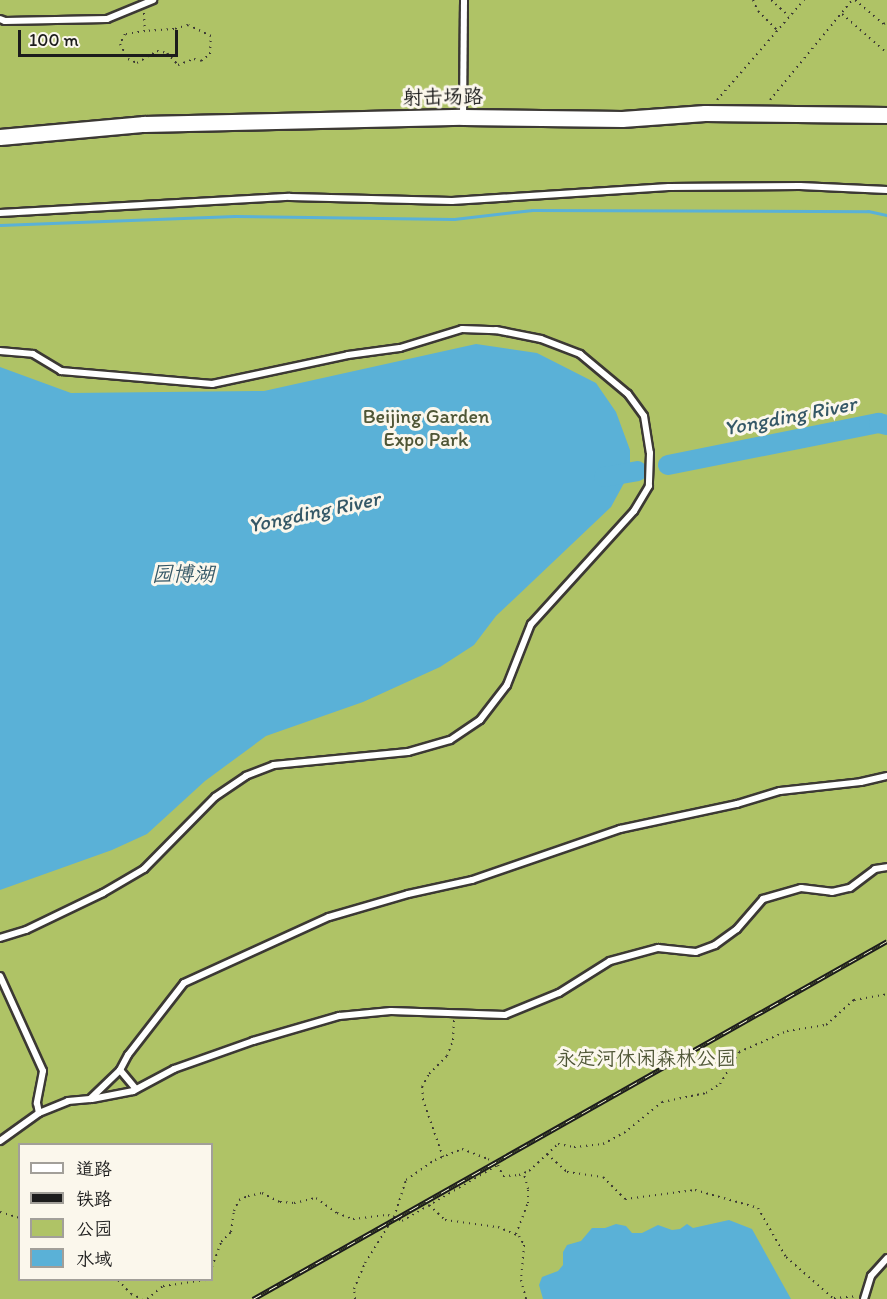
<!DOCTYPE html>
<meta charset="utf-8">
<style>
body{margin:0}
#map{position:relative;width:887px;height:1299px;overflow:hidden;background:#f0debe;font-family:Itim,"LXGW WenKai TC",sans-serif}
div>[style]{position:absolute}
.green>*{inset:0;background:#afc366}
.water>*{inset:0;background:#5ab1d7}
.stream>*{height:3px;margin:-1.5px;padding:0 1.5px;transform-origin:1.5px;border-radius:1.5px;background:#5ab1d7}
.river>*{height:20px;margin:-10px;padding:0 10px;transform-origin:10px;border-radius:10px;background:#5ab1d7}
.path>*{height:2px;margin-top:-1px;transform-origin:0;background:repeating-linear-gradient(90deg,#3c3934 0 1.5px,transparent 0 6px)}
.roads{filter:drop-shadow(2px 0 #3c3934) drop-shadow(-2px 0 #3c3934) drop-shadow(0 2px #3c3934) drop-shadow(0 -2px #3c3934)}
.service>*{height:6px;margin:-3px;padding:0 3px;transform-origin:3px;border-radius:3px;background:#fff}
.tertiary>*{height:15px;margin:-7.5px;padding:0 7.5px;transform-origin:7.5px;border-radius:7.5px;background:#fff}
.rail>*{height:5px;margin-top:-2.5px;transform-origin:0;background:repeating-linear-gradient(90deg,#fbf7ec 0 9px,#1c1c1c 0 18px);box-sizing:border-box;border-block:2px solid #1c1c1c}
span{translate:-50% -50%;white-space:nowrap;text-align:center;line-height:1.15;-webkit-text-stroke:6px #fbf7ec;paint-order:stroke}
.street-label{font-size:20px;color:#1c1c1c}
.park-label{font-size:20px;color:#4f5636}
.water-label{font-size:21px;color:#355867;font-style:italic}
.legend{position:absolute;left:18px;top:1143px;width:195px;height:138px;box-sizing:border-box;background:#fbf7ec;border:2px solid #a29f99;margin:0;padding:8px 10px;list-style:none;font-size:18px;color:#1c1c1c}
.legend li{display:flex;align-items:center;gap:12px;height:30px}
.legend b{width:30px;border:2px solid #a29f99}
.scale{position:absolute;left:18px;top:30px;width:160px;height:27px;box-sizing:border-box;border:3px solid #1c1c1c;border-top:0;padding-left:8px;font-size:18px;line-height:21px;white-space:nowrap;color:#1c1c1c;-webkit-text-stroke:4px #fbf7ec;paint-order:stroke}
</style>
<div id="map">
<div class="green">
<div style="clip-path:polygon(evenodd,0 0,887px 0,887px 1299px,0 1299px,0 0,20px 1144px,212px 1144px,212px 1280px,20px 1280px,20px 1144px)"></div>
</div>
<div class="water">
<div style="clip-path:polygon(476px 344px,537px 353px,596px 383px,616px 412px,630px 450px,630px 472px,611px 507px,496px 616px,474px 645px,440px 667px,363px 702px,266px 736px,205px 781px,147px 834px,112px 850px,0 890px,0 367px,71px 393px,264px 391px)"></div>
<div style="clip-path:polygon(729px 1220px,752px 1229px,791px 1299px,543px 1299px,539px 1285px,542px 1277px,558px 1271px,563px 1265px,563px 1252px,567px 1245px,581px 1241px,592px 1228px,605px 1228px,616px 1224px,626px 1226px,632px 1233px,642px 1233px,658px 1225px,672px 1230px,680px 1229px,687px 1224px,693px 1228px)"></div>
</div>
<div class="stream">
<div style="left:0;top:225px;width:235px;rotate:-2.2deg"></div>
<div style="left:235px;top:216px;width:219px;rotate:0.8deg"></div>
<div style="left:454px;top:219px;width:79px;rotate:-6.6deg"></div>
<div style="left:532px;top:210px;width:336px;rotate:0.2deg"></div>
<div style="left:868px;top:211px;width:19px;rotate:12deg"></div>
</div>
<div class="river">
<div style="left:668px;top:465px;width:215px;rotate:-11.3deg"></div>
<div style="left:879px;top:423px;width:8px;rotate:14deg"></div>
<div style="left:604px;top:477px;width:34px;rotate:-10deg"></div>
</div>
<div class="path">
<div style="left:753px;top:0;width:12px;rotate:66deg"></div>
<div style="left:758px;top:11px;width:27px;rotate:45deg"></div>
<div style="left:771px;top:0;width:24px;rotate:42deg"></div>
<div style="left:855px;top:0;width:38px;rotate:40deg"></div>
<div style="left:884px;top:24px;width:4px;rotate:-34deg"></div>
<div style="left:144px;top:13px;width:18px;rotate:87deg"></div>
<div style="left:145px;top:31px;width:20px;rotate:171deg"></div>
<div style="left:125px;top:34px;width:11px;rotate:117deg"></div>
<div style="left:120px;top:44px;width:17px;rotate:62deg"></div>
<div style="left:128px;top:59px;width:10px;rotate:24deg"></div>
<div style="left:137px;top:63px;width:23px;rotate:-31deg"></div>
<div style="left:157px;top:51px;width:10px;rotate:11deg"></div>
<div style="left:167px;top:53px;width:16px;rotate:47deg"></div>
<div style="left:178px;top:65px;width:17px;rotate:-21deg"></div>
<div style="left:194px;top:59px;width:7px;rotate:16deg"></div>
<div style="left:201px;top:61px;width:11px;rotate:-38deg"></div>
<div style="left:210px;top:54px;width:18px;rotate:-87deg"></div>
<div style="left:211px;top:36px;width:25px;rotate:-154deg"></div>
<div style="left:188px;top:25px;width:15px;rotate:164deg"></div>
<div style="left:174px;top:29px;width:29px;rotate:176deg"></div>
<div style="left:842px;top:14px;width:60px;rotate:40.9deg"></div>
<div style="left:717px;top:100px;width:133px;rotate:-49deg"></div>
<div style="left:770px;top:100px;width:129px;rotate:-50.6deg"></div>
<div style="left:547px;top:1154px;width:27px;rotate:42deg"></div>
<div style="left:567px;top:1172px;width:36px;rotate:8deg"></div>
<div style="left:603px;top:1177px;width:31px;rotate:45deg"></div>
<div style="left:625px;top:1199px;width:71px;rotate:-7.3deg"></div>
<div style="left:695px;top:1190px;width:66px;rotate:15.9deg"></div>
<div style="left:758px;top:1208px;width:56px;rotate:60.3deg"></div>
<div style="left:786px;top:1257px;width:64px;rotate:41.2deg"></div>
<div style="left:443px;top:1157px;width:60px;rotate:-109.3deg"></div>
<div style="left:423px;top:1100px;width:13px;rotate:-94deg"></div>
<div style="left:422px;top:1087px;width:15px;rotate:-62deg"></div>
<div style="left:429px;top:1074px;width:25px;rotate:-45deg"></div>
<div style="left:447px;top:1056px;width:17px;rotate:-69deg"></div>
<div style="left:453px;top:1040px;width:20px;rotate:-87deg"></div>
<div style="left:429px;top:1205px;width:22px;rotate:43deg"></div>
<div style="left:445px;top:1220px;width:53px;rotate:7.5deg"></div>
<div style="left:498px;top:1227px;width:23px;rotate:23deg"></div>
<div style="left:519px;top:1236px;width:10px;rotate:61deg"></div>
<div style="left:524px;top:1245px;width:35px;rotate:95deg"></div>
<div style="left:521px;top:1280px;width:20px;rotate:75deg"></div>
<div style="left:0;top:1212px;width:21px;rotate:17deg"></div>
<div style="left:516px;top:1234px;width:33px;rotate:-69deg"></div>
<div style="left:528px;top:1203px;width:14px;rotate:-90deg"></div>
<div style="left:528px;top:1189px;width:16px;rotate:-105deg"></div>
<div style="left:212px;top:1267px;width:27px;rotate:-70deg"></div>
<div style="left:221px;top:1242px;width:14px;rotate:-45deg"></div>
<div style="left:231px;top:1232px;width:21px;rotate:-82deg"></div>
<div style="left:234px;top:1211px;width:12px;rotate:-66deg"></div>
<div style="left:239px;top:1200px;width:10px;rotate:-24deg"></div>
<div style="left:248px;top:1196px;width:14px;rotate:-12deg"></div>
<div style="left:262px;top:1193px;width:20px;rotate:27deg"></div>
<div style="left:280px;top:1202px;width:14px;rotate:4deg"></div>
<div style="left:294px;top:1203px;width:23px;rotate:-13deg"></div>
<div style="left:316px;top:1198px;width:26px;rotate:36deg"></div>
<div style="left:337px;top:1213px;width:17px;rotate:21deg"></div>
<div style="left:353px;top:1219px;width:35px;rotate:-7deg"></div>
<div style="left:388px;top:1215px;width:15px;rotate:23deg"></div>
<div style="left:402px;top:1221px;width:111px;rotate:-30.3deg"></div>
<div style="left:118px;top:1280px;width:19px;rotate:47deg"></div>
<div style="left:131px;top:1294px;width:12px;rotate:24deg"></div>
<div style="left:834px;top:1298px;width:24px;rotate:-5deg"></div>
<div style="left:147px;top:1299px;width:21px;rotate:-39deg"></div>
<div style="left:163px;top:1286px;width:43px;rotate:-7.9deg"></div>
<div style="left:355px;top:1299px;width:10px;rotate:-96deg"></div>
<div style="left:354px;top:1289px;width:28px;rotate:-67deg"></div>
<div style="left:365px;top:1263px;width:54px;rotate:-57.8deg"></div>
<div style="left:394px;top:1217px;width:39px;rotate:-72deg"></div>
<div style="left:406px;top:1180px;width:35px;rotate:-35deg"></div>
<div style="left:435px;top:1160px;width:29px;rotate:-22deg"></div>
<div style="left:462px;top:1149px;width:28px;rotate:21deg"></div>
<div style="left:488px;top:1159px;width:12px;rotate:31deg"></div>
<div style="left:498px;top:1165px;width:12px;rotate:66deg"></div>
<div style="left:503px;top:1176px;width:16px;rotate:-4deg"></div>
<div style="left:519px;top:1175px;width:11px;rotate:-22deg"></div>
<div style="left:529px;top:1171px;width:40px;rotate:-43deg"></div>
<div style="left:558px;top:1144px;width:16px;rotate:11deg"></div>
<div style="left:574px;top:1147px;width:29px;rotate:-6deg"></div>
<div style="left:603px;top:1144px;width:24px;rotate:-28deg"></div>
<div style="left:624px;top:1133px;width:49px;rotate:-39.2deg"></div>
<div style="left:662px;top:1102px;width:45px;rotate:-11.6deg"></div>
<div style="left:706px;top:1093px;width:17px;rotate:-33deg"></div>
<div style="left:720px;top:1084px;width:37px;rotate:-59deg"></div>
<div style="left:739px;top:1052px;width:52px;rotate:-23.6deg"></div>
<div style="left:787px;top:1031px;width:39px;rotate:-9deg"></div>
<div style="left:826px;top:1025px;width:38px;rotate:-42deg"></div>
<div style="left:854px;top:1000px;width:34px;rotate:-10deg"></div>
</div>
<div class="roads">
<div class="service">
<div style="left:0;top:19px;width:5px;rotate:22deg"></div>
<div style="left:5px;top:21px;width:102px;rotate:-1.1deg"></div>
<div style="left:107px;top:19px;width:50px;rotate:-22.4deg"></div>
<div style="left:463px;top:116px;width:116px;rotate:-89.5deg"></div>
<div style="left:0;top:213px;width:290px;rotate:-3.2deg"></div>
<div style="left:290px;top:197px;width:162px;rotate:1.4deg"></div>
<div style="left:452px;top:201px;width:217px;rotate:-3.7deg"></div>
<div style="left:669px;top:187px;width:131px;rotate:-0.4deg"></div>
<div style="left:800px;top:186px;width:87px;rotate:2.6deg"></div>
<div style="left:0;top:351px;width:33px;rotate:5deg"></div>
<div style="left:33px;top:354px;width:33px;rotate:31deg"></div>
<div style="left:61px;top:371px;width:152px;rotate:4.9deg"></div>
<div style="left:212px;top:384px;width:139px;rotate:-12deg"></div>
<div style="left:348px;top:355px;width:52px;rotate:-7.7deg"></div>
<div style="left:400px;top:348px;width:65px;rotate:-17deg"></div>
<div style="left:462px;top:329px;width:34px;rotate:2deg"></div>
<div style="left:496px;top:330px;width:46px;rotate:11.3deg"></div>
<div style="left:541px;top:339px;width:42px;rotate:21deg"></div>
<div style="left:580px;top:354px;width:62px;rotate:39.8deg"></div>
<div style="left:628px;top:394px;width:27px;rotate:54deg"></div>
<div style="left:644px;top:416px;width:37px;rotate:81deg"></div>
<div style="left:650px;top:453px;width:33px;rotate:92deg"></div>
<div style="left:649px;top:486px;width:29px;rotate:121deg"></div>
<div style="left:634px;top:511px;width:153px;rotate:132.3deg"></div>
<div style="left:531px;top:624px;width:66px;rotate:111.5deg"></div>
<div style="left:507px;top:685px;width:44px;rotate:127.6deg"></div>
<div style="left:480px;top:720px;width:36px;rotate:146deg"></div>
<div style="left:450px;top:740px;width:44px;rotate:164.1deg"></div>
<div style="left:408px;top:752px;width:135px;rotate:174.5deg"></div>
<div style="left:274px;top:765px;width:30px;rotate:159deg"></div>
<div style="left:246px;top:776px;width:37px;rotate:146deg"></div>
<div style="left:215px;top:797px;width:101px;rotate:134.6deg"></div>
<div style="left:144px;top:869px;width:48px;rotate:149.7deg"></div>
<div style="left:103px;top:893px;width:85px;rotate:154.3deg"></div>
<div style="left:26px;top:930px;width:27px;rotate:163deg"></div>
<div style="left:0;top:976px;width:104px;rotate:65.6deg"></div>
<div style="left:43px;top:1071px;width:33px;rotate:101deg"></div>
<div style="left:37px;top:1103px;width:10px;rotate:79deg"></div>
<div style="left:120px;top:1070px;width:25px;rotate:50deg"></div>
<div style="left:92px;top:1099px;width:42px;rotate:-11deg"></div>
<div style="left:133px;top:1091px;width:47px;rotate:-28.2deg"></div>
<div style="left:174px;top:1069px;width:84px;rotate:-19.5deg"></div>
<div style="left:253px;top:1041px;width:90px;rotate:-16.2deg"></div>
<div style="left:339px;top:1016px;width:52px;rotate:-5.5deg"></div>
<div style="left:391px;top:1011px;width:114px;rotate:2deg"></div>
<div style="left:505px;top:1015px;width:58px;rotate:-22.2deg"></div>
<div style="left:559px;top:993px;width:60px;rotate:-32.1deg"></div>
<div style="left:610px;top:961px;width:50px;rotate:-15.2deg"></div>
<div style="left:658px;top:948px;width:38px;rotate:6deg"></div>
<div style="left:696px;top:952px;width:20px;rotate:-20deg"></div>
<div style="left:715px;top:945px;width:27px;rotate:-36deg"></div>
<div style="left:737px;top:929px;width:40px;rotate:-49deg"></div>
<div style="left:763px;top:899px;width:40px;rotate:-16deg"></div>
<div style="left:801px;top:888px;width:31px;rotate:7deg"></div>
<div style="left:832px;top:892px;width:18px;rotate:-13deg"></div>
<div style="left:850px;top:888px;width:31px;rotate:-37deg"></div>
<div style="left:875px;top:869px;width:12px;rotate:-9deg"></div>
<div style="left:0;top:1141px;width:48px;rotate:-35.7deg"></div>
<div style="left:39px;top:1113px;width:31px;rotate:-22deg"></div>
<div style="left:68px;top:1101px;width:22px;rotate:-5deg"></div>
<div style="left:90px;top:1099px;width:42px;rotate:-44deg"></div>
<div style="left:120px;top:1070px;width:17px;rotate:-62deg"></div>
<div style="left:128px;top:1055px;width:91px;rotate:-52.1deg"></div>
<div style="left:184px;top:983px;width:159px;rotate:-24.5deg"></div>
<div style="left:329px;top:917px;width:82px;rotate:-16.2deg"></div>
<div style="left:408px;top:894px;width:66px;rotate:-12.3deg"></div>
<div style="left:472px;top:880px;width:157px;rotate:-19deg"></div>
<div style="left:620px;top:829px;width:120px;rotate:-12.1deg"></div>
<div style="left:737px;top:804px;width:45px;rotate:-16.8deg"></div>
<div style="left:780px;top:791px;width:81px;rotate:-6.3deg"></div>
<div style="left:861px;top:782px;width:27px;rotate:-13deg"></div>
<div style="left:864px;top:1299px;width:24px;rotate:-73deg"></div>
<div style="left:871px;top:1276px;width:24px;rotate:-48deg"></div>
</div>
<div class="tertiary">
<div style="left:0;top:137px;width:145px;rotate:-5.2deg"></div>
<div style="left:144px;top:124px;width:319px;rotate:-1.3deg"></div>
<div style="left:463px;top:117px;width:159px;rotate:0.7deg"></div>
<div style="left:622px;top:119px;width:83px;rotate:-4.1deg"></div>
<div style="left:705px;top:113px;width:182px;rotate:0.6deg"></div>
</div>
</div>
<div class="rail">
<div style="left:253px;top:1299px;width:728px;rotate:-29.45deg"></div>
</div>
<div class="street-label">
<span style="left:443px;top:97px;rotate:-1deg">射击场路</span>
</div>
<div class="park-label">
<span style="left:426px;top:428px">Beijing Garden<br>Expo Park</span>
<span style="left:646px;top:1058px">永定河休闲森林公园</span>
</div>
<div class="water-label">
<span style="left:790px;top:416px;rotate:-11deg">Yongding River</span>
<span style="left:314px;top:512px;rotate:-12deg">Yongding River</span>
<span style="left:183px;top:574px">园博湖</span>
</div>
<ul class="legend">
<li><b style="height:8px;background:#fff"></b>道路</li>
<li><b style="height:8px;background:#1c1c1c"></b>铁路</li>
<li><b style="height:16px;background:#afc366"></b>公园</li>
<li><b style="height:16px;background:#5ab1d7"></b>水域</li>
</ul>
<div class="scale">100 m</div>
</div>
